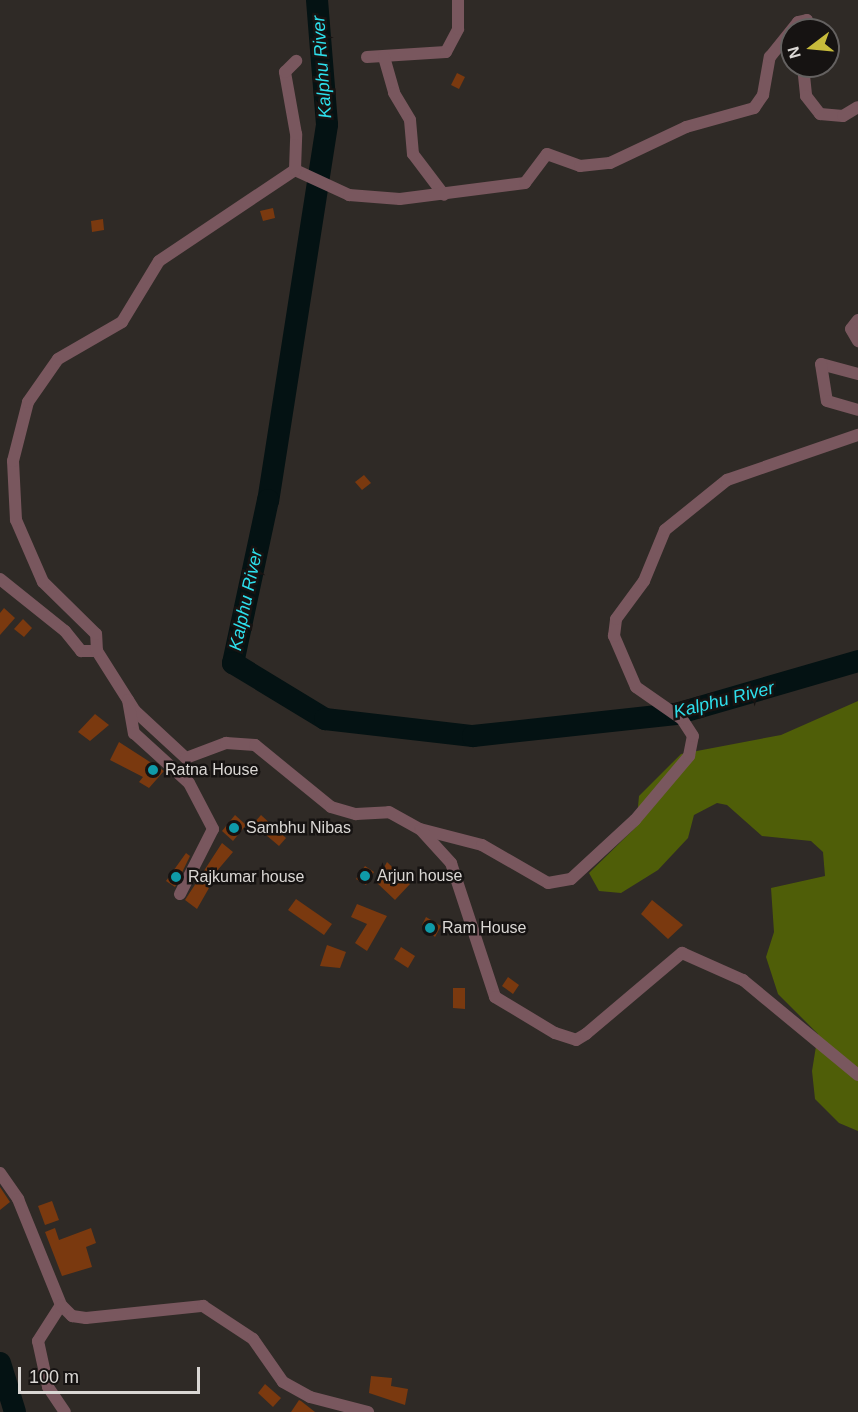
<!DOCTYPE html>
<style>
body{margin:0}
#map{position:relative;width:858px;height:1412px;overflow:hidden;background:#2f2a26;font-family:Helvetica,sans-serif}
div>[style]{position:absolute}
.forest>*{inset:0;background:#4f5e08}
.river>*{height:22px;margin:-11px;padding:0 11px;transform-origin:11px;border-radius:11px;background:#041213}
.building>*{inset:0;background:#7a390f}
.minor>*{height:12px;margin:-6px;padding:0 6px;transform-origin:6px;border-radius:6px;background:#79575e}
.dots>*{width:16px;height:16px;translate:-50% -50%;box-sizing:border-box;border:3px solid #161312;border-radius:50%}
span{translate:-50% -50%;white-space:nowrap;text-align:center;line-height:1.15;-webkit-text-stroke:5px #161312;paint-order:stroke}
.poi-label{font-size:16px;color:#dad7d4}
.left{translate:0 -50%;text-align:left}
.water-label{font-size:18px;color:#2ddfec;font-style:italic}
.north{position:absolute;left:780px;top:18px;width:60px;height:60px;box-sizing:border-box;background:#161312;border:2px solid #646160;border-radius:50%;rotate:254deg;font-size:16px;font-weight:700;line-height:24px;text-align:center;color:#dad7d4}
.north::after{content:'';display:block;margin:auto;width:21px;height:27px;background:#c7bb3b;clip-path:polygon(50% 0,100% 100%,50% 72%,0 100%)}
.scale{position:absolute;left:18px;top:1367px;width:182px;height:27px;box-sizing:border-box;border:3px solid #dad7d4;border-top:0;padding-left:8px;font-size:18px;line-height:21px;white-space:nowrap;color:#dad7d4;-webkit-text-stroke:4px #161312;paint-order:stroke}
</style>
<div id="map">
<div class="forest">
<div style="clip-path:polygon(858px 701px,858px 1131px,839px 1123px,815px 1099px,812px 1071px,818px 1034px,778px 994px,766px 957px,774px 932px,771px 888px,825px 876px,823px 852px,811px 841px,762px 836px,727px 805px,717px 803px,694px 815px,688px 838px,658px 870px,621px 893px,599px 891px,589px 873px,636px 827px,639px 796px,681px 754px,781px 735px)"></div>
</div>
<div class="river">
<div style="left:317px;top:0;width:125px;rotate:85.4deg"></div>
<div style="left:327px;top:125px;width:380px;rotate:98.9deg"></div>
<div style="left:268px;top:500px;width:167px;rotate:102.1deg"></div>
<div style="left:233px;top:663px;width:108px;rotate:31.3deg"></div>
<div style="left:325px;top:719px;width:149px;rotate:6.6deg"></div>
<div style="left:473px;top:736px;width:204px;rotate:-6.2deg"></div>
<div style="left:676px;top:714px;width:190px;rotate:-16.2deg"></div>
<div style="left:0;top:1363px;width:51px;rotate:73deg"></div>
</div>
<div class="building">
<div style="clip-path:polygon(457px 73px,465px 77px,459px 89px,451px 85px)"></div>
<div style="clip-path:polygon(273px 208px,275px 218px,263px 221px,260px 211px)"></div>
<div style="clip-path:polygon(103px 219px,104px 230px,92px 232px,91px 221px)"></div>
<div style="clip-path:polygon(364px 475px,371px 483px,362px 490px,355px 482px)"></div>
<div style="clip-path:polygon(4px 608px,15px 618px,0 635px,0 613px)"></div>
<div style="clip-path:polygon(23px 619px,32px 628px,24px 637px,14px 629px)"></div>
<div style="clip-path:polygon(95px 714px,109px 725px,90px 741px,78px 732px)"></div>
<div style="clip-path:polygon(119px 742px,164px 771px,149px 788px,139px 782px,143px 777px,110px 760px)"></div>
<div style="clip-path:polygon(235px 815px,246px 825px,233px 841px,222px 831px)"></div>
<div style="clip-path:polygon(261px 815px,286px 838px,279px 846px,253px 824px)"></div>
<div style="clip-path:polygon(222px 843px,233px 852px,205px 885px,209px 888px,197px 909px,185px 900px)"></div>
<div style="clip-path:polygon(186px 853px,190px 856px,175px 887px,166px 881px)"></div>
<div style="clip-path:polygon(387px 862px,410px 884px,395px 900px,376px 882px)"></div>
<div style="clip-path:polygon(365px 866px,374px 872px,366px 885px,356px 879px)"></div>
<div style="clip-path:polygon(296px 899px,332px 924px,324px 935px,288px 910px)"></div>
<div style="clip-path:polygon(652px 900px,683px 925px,668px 939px,641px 914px)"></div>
<div style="clip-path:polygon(357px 904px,387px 916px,367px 951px,355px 943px,367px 924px,351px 917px)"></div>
<div style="clip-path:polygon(426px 917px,441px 926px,435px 937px,422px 925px)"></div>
<div style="clip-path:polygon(327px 945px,346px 952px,340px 968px,320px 966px)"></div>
<div style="clip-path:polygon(401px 947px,415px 956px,408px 968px,394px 959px)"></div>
<div style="clip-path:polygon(508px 977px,519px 985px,513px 994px,502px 986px)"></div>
<div style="clip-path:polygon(453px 988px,465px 988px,465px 1009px,453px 1008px)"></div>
<div style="clip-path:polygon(0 1187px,10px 1202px,0 1210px)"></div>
<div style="clip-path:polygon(52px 1201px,59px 1220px,45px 1225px,38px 1206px)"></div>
<div style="clip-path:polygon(55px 1228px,59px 1240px,91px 1228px,96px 1243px,86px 1247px,92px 1267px,62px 1276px,45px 1232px)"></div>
<div style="clip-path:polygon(371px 1376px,392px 1378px,391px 1386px,408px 1389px,405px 1405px,369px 1393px)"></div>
<div style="clip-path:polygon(265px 1384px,281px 1398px,273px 1407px,258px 1393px)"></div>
<div style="clip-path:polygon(299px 1400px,301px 1401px,315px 1412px,291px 1412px)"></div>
</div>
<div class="minor">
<div style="left:367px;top:57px;width:79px;rotate:-3.6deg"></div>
<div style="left:446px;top:52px;width:26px;rotate:-62deg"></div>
<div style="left:458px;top:29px;width:29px;rotate:-90deg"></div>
<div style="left:384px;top:57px;width:37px;rotate:74deg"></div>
<div style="left:394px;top:93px;width:31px;rotate:59deg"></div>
<div style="left:410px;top:120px;width:34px;rotate:85deg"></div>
<div style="left:413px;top:154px;width:51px;rotate:52.9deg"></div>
<div style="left:803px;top:66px;width:30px;rotate:84deg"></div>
<div style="left:806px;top:96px;width:23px;rotate:52deg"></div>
<div style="left:820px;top:114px;width:23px;rotate:5deg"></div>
<div style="left:843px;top:116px;width:17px;rotate:-31deg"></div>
<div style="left:295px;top:170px;width:60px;rotate:24.8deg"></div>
<div style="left:349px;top:195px;width:51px;rotate:4.5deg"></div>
<div style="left:400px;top:199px;width:126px;rotate:-7.3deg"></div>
<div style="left:525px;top:183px;width:36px;rotate:-53deg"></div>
<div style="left:547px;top:154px;width:35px;rotate:20deg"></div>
<div style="left:580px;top:166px;width:30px;rotate:-6deg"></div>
<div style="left:610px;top:163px;width:84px;rotate:-25.3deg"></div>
<div style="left:686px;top:127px;width:71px;rotate:-15.6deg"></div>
<div style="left:754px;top:108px;width:16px;rotate:-55deg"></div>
<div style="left:763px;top:95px;width:39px;rotate:-80deg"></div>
<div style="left:770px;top:57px;width:45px;rotate:-51.3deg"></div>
<div style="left:798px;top:22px;width:9px;rotate:-13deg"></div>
<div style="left:807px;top:20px;width:10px;rotate:73deg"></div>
<div style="left:858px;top:320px;width:11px;rotate:128deg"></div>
<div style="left:851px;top:329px;width:14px;rotate:60deg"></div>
<div style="left:858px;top:374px;width:38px;rotate:-165deg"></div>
<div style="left:821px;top:364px;width:37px;rotate:81deg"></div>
<div style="left:827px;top:401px;width:32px;rotate:16deg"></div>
<div style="left:0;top:579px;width:83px;rotate:38.7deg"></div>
<div style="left:65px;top:631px;width:26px;rotate:51deg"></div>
<div style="left:81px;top:651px;width:16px"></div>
<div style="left:97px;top:651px;width:71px;rotate:57.7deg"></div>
<div style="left:135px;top:711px;width:69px;rotate:42.7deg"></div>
<div style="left:186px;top:758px;width:43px;rotate:-20.6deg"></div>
<div style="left:226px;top:743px;width:29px;rotate:4deg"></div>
<div style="left:255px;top:745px;width:98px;rotate:39.2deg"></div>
<div style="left:331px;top:807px;width:26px;rotate:16deg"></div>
<div style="left:356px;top:814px;width:33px;rotate:-3deg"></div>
<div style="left:389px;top:812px;width:35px;rotate:29deg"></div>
<div style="left:420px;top:829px;width:64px;rotate:14.5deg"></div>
<div style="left:482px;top:845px;width:76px;rotate:29.9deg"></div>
<div style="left:548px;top:883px;width:23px;rotate:-10deg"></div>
<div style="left:571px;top:879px;width:87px;rotate:-42.7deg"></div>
<div style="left:635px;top:820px;width:84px;rotate:-49.8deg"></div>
<div style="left:689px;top:756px;width:20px;rotate:-79deg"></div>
<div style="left:693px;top:736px;width:20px;rotate:-123deg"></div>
<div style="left:682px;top:719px;width:56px;rotate:-145.2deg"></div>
<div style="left:636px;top:687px;width:56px;rotate:-113.3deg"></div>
<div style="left:614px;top:636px;width:17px;rotate:-83deg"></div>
<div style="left:616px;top:619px;width:47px;rotate:-53.6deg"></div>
<div style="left:644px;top:581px;width:55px;rotate:-67.6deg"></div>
<div style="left:665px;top:530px;width:80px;rotate:-38.9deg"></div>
<div style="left:727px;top:480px;width:139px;rotate:-19deg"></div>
<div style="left:97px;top:651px;width:17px;rotate:-93deg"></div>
<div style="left:96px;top:634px;width:74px;rotate:-135.5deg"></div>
<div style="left:43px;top:582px;width:68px;rotate:-113.5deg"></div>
<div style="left:16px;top:520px;width:59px;rotate:-92.9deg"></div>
<div style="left:13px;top:461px;width:61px;rotate:-75.7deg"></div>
<div style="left:28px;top:402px;width:52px;rotate:-55.1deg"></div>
<div style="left:58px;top:359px;width:74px;rotate:-30deg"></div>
<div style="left:122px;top:322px;width:71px;rotate:-58.8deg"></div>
<div style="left:159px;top:261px;width:164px;rotate:-33.8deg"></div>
<div style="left:295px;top:170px;width:36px;rotate:-88deg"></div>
<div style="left:296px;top:134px;width:63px;rotate:-100.1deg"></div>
<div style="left:285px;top:72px;width:16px;rotate:-45deg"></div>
<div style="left:128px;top:700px;width:34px;rotate:80deg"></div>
<div style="left:134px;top:733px;width:74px;rotate:42.3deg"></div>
<div style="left:189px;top:783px;width:52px;rotate:62.4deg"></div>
<div style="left:213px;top:829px;width:73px;rotate:116.9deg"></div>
<div style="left:421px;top:830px;width:45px;rotate:47.7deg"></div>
<div style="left:451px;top:863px;width:141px;rotate:71.8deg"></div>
<div style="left:495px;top:997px;width:70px;rotate:31deg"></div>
<div style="left:555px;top:1033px;width:22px;rotate:18deg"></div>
<div style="left:576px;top:1040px;width:12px;rotate:-31deg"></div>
<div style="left:586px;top:1034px;width:126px;rotate:-40.2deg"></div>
<div style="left:682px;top:953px;width:67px;rotate:23.9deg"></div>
<div style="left:743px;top:980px;width:149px;rotate:39.6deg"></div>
<div style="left:0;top:1173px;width:32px;rotate:55deg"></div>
<div style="left:18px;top:1199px;width:114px;rotate:67.9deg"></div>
<div style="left:61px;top:1305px;width:43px;rotate:122.6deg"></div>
<div style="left:38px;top:1341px;width:47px;rotate:77.7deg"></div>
<div style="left:48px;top:1387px;width:30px;rotate:56deg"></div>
<div style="left:61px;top:1305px;width:16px;rotate:45deg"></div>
<div style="left:72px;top:1316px;width:14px;rotate:8deg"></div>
<div style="left:86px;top:1318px;width:118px;rotate:-5.9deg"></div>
<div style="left:203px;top:1306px;width:60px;rotate:33.4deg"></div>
<div style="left:253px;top:1339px;width:52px;rotate:55.1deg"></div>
<div style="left:283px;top:1382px;width:31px;rotate:29deg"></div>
<div style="left:310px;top:1397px;width:60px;rotate:14.5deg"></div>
</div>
<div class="dots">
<div style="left:153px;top:770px;background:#0f9aa8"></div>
<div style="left:234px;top:828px;background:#0f9aa8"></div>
<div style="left:365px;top:876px;background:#0f9aa8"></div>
<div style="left:176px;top:877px;background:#0f9aa8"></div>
<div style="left:430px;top:928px;background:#0f9aa8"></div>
</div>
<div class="poi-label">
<span class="left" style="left:165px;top:770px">Ratna House</span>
<span class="left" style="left:246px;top:828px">Sambhu Nibas</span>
<span class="left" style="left:377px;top:876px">Arjun house</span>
<span class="left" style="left:188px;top:877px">Rajkumar house</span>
<span class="left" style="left:442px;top:928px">Ram House</span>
</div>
<div class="water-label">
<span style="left:322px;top:67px;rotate:-94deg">Kalphu River</span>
<span style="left:246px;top:600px;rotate:-78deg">Kalphu River</span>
<span style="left:724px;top:700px;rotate:-14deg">Kalphu River</span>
</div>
<div class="north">N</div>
<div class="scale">100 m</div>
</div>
